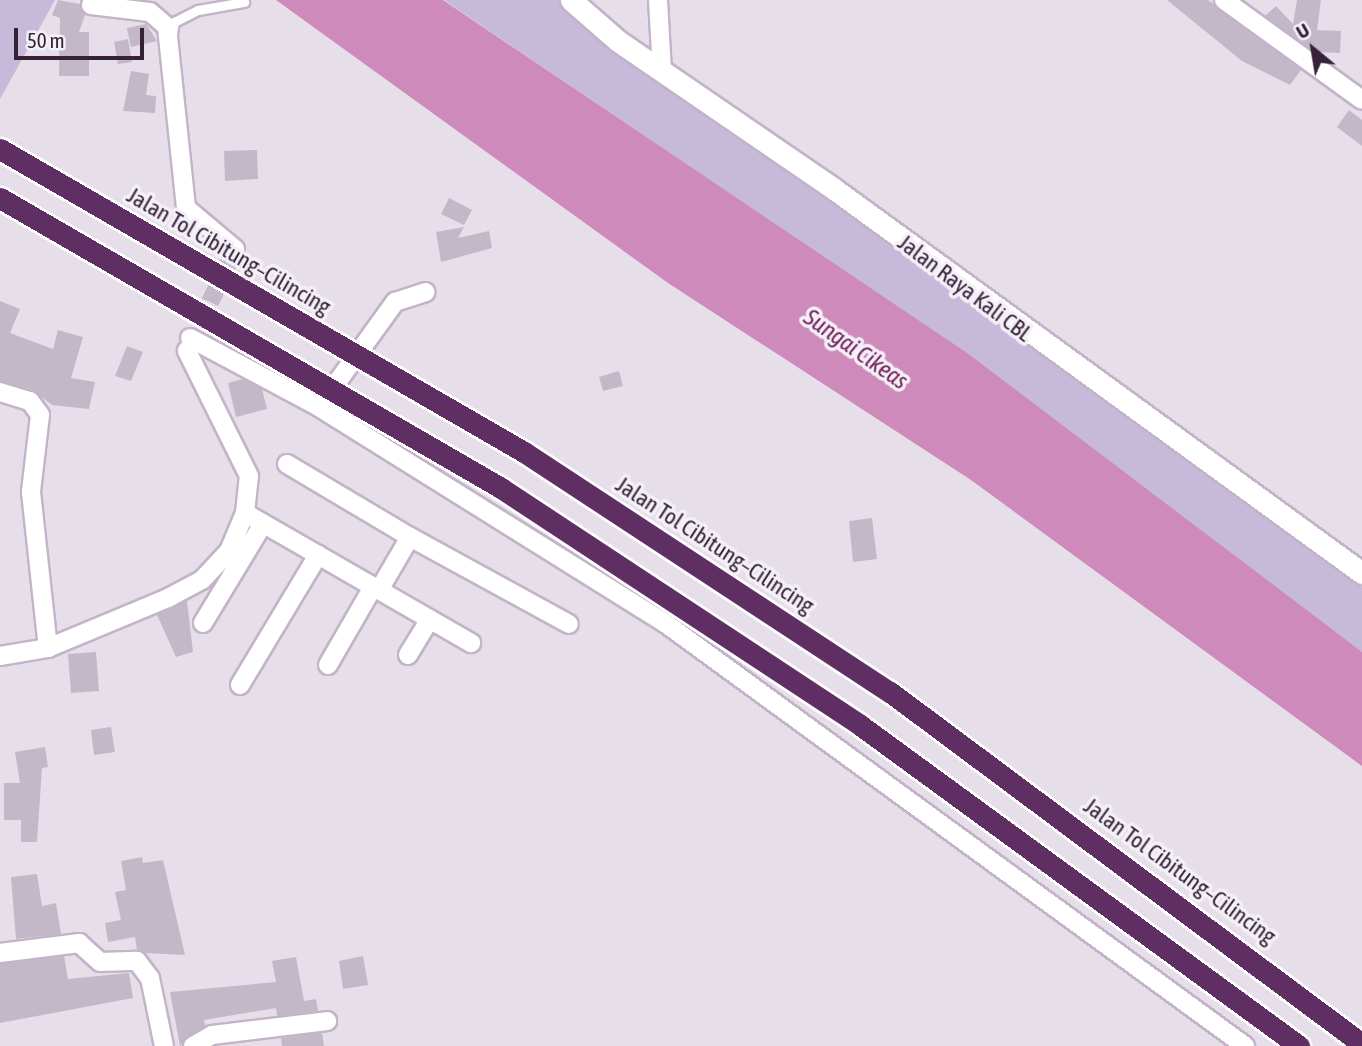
<!DOCTYPE html>
<meta charset="utf-8">
<style>
body{margin:0}
#map{position:relative;width:1362px;height:1046px;overflow:hidden;background:#e6dfea;font-family:"Asap Condensed",sans-serif}
div>[style]{position:absolute}
.green>*{inset:0;background:#c6b9da}
.water>*{inset:0;background:#cd8aba}
.building>*{inset:0;background:#c3b8c7}
.street-tunnel>*{height:18px;margin-top:-9px;transform-origin:0;background:repeating-linear-gradient(90deg,#c3b9c7 0 18px,transparent 0 27px)}
.roads{filter:drop-shadow(2px 0 #c4b3c9) drop-shadow(-2px 0 #c4b3c9) drop-shadow(0 2px #c4b3c9) drop-shadow(0 -2px #c4b3c9)}
.lane>*{height:9px;margin:-4.5px;padding:0 4.5px;transform-origin:4.5px;border-radius:4.5px;background:#fff}
.street>*{height:18px;margin:-9px;padding:0 9px;transform-origin:9px;border-radius:9px;background:#fff}
.secondary>*{height:21px;margin:-10.5px;padding:0 10.5px;transform-origin:10.5px;border-radius:10.5px;background:#fff}
.bridges{filter:drop-shadow(2px 0 #fff) drop-shadow(-2px 0 #fff) drop-shadow(0 2px #fff) drop-shadow(0 -2px #fff)}
.highway-bridge>*{height:21px;margin:-10.5px;padding:0 10.5px;transform-origin:10.5px;border-radius:10.5px;background:#5f2f64}
span{translate:-50% -50%;white-space:nowrap;text-align:center;line-height:1.15;-webkit-text-stroke:7px #f4f0f7;paint-order:stroke}
.street-label{font-size:23px;color:#362139}
.water-label{font-size:24px;color:#721f5a;font-style:italic}
.north{position:absolute;left:1278px;top:14px;width:70px;height:70px;-webkit-text-stroke:5px #f4f0f7;paint-order:stroke;rotate:330deg;font-size:19px;font-weight:700;line-height:28px;text-align:center;color:#362139}
.north::after{content:'';display:block;margin:auto;width:24px;height:32px;background:#362139;clip-path:polygon(50% 0,100% 100%,50% 72%,0 100%)}
.scale{position:absolute;left:14px;top:28px;width:130px;height:32px;box-sizing:border-box;border:4px solid #362139;border-top:0;padding-left:9px;font-size:21px;line-height:24px;white-space:nowrap;color:#362139;-webkit-text-stroke:5px #f4f0f7;paint-order:stroke}
</style>
<div id="map">
<div class="green">
<div style="clip-path:polygon(0 0,55px 0,0 99px)"></div>
<div style="clip-path:polygon(444px 0,573px 0,1362px 587px,1362px 652px,831px 262px)"></div>
</div>
<div class="water">
<div style="clip-path:polygon(276px 0,443px 0,967px 353px,1362px 652px,1362px 766px,971px 480px,668px 283px)"></div>
</div>
<div class="building">
<div style="clip-path:polygon(58px 0,80px 4px,85px 15px,79px 32px,89px 32px,89px 76px,59px 76px,60px 18px,52px 15px)"></div>
<div style="clip-path:polygon(1167px 0,1208px 0,1301px 70px,1290px 85px,1242px 61px)"></div>
<div style="clip-path:polygon(1297px 0,1321px 0,1317px 30px,1341px 31px,1340px 53px,1316px 52px,1265px 16px,1276px 6px,1293px 24px)"></div>
<div style="clip-path:polygon(146px 24px,157px 41px,131px 47px,127px 28px)"></div>
<div style="clip-path:polygon(128px 39px,132px 62px,118px 64px,114px 42px)"></div>
<div style="clip-path:polygon(131px 71px,149px 74px,146px 95px,156px 96px,155px 113px,123px 111px)"></div>
<div style="clip-path:polygon(1349px 110px,1362px 120px,1362px 146px,1337px 127px)"></div>
<div style="clip-path:polygon(257px 150px,258px 179px,225px 181px,224px 151px)"></div>
<div style="clip-path:polygon(449px 198px,472px 210px,464px 225px,441px 214px)"></div>
<div style="clip-path:polygon(464px 227px,458px 238px,489px 231px,492px 248px,441px 262px,436px 232px)"></div>
<div style="clip-path:polygon(0 301px,20px 309px,10px 333px,53px 349px,58px 330px,83px 337px,71px 378px,95px 382px,89px 409px,52px 405px,33px 390px,0 381px)"></div>
<div style="clip-path:polygon(127px 346px,143px 352px,131px 381px,115px 376px)"></div>
<div style="clip-path:polygon(619px 371px,623px 386px,603px 391px,599px 377px)"></div>
<div style="clip-path:polygon(243px 379px,262px 389px,267px 409px,236px 417px,228px 383px)"></div>
<div style="clip-path:polygon(872px 518px,877px 559px,853px 562px,849px 521px)"></div>
<div style="clip-path:polygon(187px 601px,193px 652px,176px 657px,157px 615px)"></div>
<div style="clip-path:polygon(96px 652px,99px 691px,71px 693px,68px 654px)"></div>
<div style="clip-path:polygon(111px 727px,115px 752px,94px 755px,91px 730px)"></div>
<div style="clip-path:polygon(45px 747px,48px 767px,42px 768px,37px 842px,21px 842px,21px 820px,4px 820px,4px 783px,20px 783px,15px 752px)"></div>
<div style="clip-path:polygon(142px 857px,143px 863px,163px 860px,185px 955px,145px 953px,137px 950px,135px 937px,108px 942px,105px 923px,121px 920px,115px 892px,126px 890px,121px 861px)"></div>
<div style="clip-path:polygon(37px 874px,42px 906px,56px 903px,61px 934px,16px 939px,11px 877px)"></div>
<div style="clip-path:polygon(64px 956px,68px 979px,129px 973px,133px 998px,0 1023px,0 964px)"></div>
<div style="clip-path:polygon(363px 956px,368px 985px,343px 989px,339px 961px)"></div>
<div style="clip-path:polygon(296px 957px,304px 1001px,316px 999px,318px 1011px,277px 1016px,276px 1008px,204px 1020px,205px 1026px,180px 1046px,170px 992px,276px 982px,272px 961px)"></div>
<div style="clip-path:polygon(322px 1033px,324px 1046px,282px 1046px,281px 1038px)"></div>
</div>
<div class="street-tunnel">
<div style="left:187px;top:351px;width:113px;rotate:-64.8deg"></div>
</div>
<div class="roads">
<div class="lane">
<div style="left:172px;top:34px;width:12px;rotate:-81deg"></div>
<div style="left:174px;top:22px;width:27px;rotate:-27deg"></div>
<div style="left:198px;top:10px;width:47px;rotate:-9.9deg"></div>
</div>
<div class="street">
<div style="left:658px;top:0;width:71px;rotate:86.8deg"></div>
<div style="left:1224px;top:0;width:170px;rotate:35.9deg"></div>
<div style="left:91px;top:5px;width:59px;rotate:6.8deg"></div>
<div style="left:150px;top:12px;width:23px;rotate:41deg"></div>
<div style="left:167px;top:27px;width:182px;rotate:84deg"></div>
<div style="left:186px;top:208px;width:64px;rotate:39.9deg"></div>
<div style="left:190px;top:338px;width:146px;rotate:28.1deg"></div>
<div style="left:319px;top:407px;width:408px;rotate:32deg"></div>
<div style="left:665px;top:623px;width:718px;rotate:36.1deg"></div>
<div style="left:0;top:392px;width:31px;rotate:17deg"></div>
<div style="left:30px;top:401px;width:17px;rotate:54deg"></div>
<div style="left:40px;top:415px;width:78px;rotate:96.7deg"></div>
<div style="left:31px;top:492px;width:157px;rotate:83.8deg"></div>
<div style="left:325px;top:399px;width:120px;rotate:-54.2deg"></div>
<div style="left:395px;top:302px;width:32px;rotate:-18deg"></div>
<div style="left:287px;top:464px;width:143px;rotate:30.7deg"></div>
<div style="left:410px;top:537px;width:61px;rotate:120.3deg"></div>
<div style="left:245px;top:513px;width:261px;rotate:29.9deg"></div>
<div style="left:410px;top:537px;width:181px;rotate:28.7deg"></div>
<div style="left:203px;top:623px;width:116px;rotate:-58.8deg"></div>
<div style="left:408px;top:655px;width:42px;rotate:-58.6deg"></div>
<div style="left:0;top:656px;width:49px;rotate:-9.5deg"></div>
<div style="left:48px;top:648px;width:130px;rotate:-22.6deg"></div>
<div style="left:168px;top:598px;width:38px;rotate:-28deg"></div>
<div style="left:202px;top:580px;width:40px;rotate:-47deg"></div>
<div style="left:229px;top:551px;width:41px;rotate:-67.2deg"></div>
<div style="left:245px;top:513px;width:37px;rotate:-84deg"></div>
<div style="left:249px;top:476px;width:140px;rotate:-116.4deg"></div>
<div style="left:328px;top:665px;width:90px;rotate:-60deg"></div>
<div style="left:240px;top:685px;width:152px;rotate:-59deg"></div>
<div style="left:0;top:953px;width:80px;rotate:-7.2deg"></div>
<div style="left:79px;top:943px;width:28px;rotate:42deg"></div>
<div style="left:100px;top:962px;width:37px;rotate:-2deg"></div>
<div style="left:137px;top:961px;width:21px;rotate:53deg"></div>
<div style="left:150px;top:978px;width:69px;rotate:78.4deg"></div>
<div style="left:193px;top:1046px;width:22px;rotate:-30deg"></div>
<div style="left:212px;top:1035px;width:116px;rotate:-6.9deg"></div>
</div>
<div class="secondary">
<div style="left:571px;top:0;width:62px;rotate:41.1deg"></div>
<div style="left:618px;top:41px;width:262px;rotate:34.4deg"></div>
<div style="left:834px;top:189px;width:653px;rotate:36.03deg"></div>
</div>
</div>
<div class="bridges">
<div class="highway-bridge">
<div style="left:0;top:149px;width:605px;rotate:30.04deg"></div>
<div style="left:524px;top:452px;width:438px;rotate:33.3deg"></div>
<div style="left:890px;top:692px;width:589px;rotate:36.71deg"></div>
<div style="left:0;top:198px;width:579px;rotate:30.06deg"></div>
<div style="left:501px;top:488px;width:430px;rotate:33.4deg"></div>
<div style="left:860px;top:725px;width:544px;rotate:36.17deg"></div>
</div>
</div>
<div class="street-label">
<span style="left:229px;top:251px;rotate:30deg">Jalan Tol Cibitung–Cilincing</span>
<span style="left:965px;top:288px;rotate:37deg">Jalan Raya Kali CBL</span>
<span style="left:715px;top:545px;rotate:33deg">Jalan Tol Cibitung–Cilincing</span>
<span style="left:1180px;top:871px;rotate:36deg">Jalan Tol Cibitung–Cilincing</span>
</div>
<div class="water-label">
<span style="left:856px;top:349px;rotate:35deg">Sungai Cikeas</span>
</div>
<div class="north">U</div>
<div class="scale">50 m</div>
</div>
